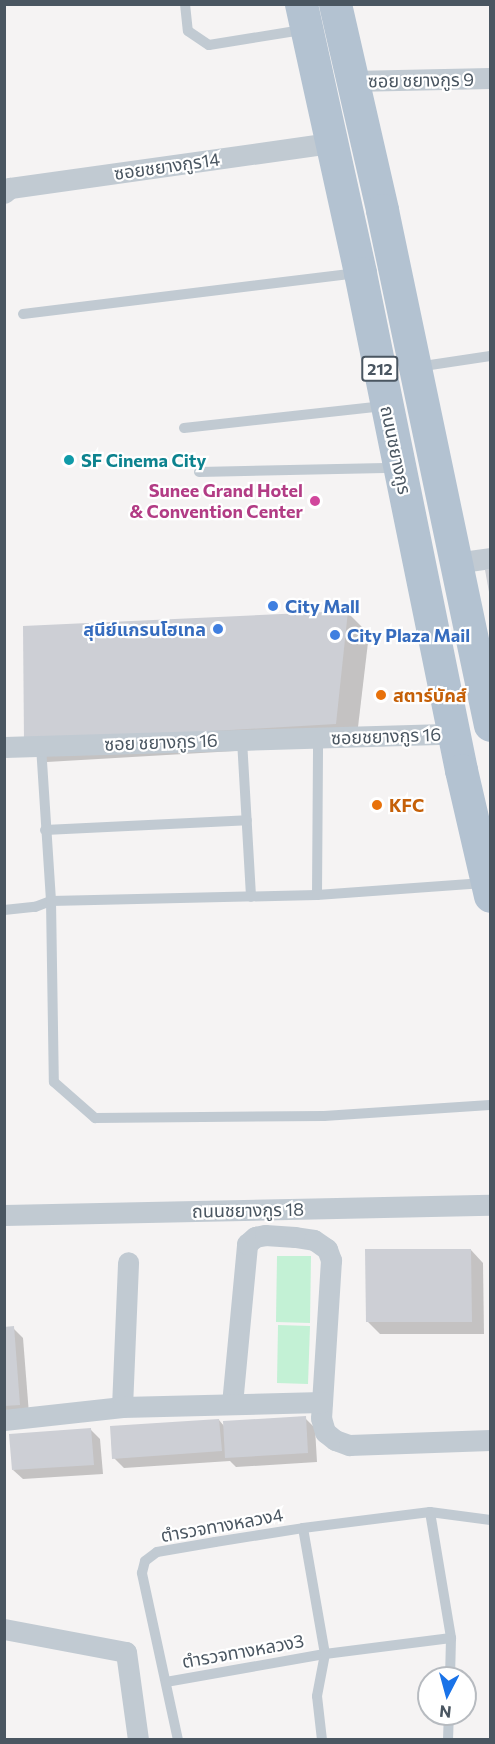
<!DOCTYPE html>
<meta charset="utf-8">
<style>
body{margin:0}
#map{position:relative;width:495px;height:1744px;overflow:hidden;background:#f5f3f3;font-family:Commissioner,"Noto Sans Thai",sans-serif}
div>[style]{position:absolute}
.green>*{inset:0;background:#c3f1d5}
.shadow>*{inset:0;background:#0003}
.building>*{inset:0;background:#cdcfd5}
.service>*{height:10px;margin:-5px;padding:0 5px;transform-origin:5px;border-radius:5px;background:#c1cad2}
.minor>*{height:21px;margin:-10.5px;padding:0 10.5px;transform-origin:10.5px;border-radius:10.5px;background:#c1cad2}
.primary>*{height:33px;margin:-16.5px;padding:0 16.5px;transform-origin:16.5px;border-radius:16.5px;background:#b3c2d1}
.dots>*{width:16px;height:16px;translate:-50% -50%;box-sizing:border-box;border:3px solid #fff;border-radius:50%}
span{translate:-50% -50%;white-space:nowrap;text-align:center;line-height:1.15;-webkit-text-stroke:4.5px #fff;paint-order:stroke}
.shield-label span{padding:2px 4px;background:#fff;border:2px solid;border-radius:4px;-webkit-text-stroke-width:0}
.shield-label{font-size:16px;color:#4a5661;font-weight:700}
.street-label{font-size:18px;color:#4a5661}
.culture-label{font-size:18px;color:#0d838f;font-weight:700}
.left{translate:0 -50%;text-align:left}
.hotel-label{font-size:18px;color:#b23c85;font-weight:700}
.right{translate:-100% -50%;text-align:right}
.shop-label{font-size:18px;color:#366cbe;font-weight:700}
.food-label{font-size:18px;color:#c56008;font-weight:700}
.frame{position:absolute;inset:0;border:6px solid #4a5661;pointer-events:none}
.north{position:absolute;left:417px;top:1666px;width:60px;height:60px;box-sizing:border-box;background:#fff;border:2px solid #b7bbc0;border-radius:50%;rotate:186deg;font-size:16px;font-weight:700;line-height:24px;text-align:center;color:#4a5661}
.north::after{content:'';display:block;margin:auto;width:21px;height:27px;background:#1a73e8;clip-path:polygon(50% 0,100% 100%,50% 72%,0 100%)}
</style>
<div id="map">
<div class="green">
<div style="clip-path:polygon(277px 1256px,311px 1256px,310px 1323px,276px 1322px)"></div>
<div style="clip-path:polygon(278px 1325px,310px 1326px,308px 1384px,277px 1383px)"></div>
</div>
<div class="shadow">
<div style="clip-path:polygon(348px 613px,369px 634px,356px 744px,47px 762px,26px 741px)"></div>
<div style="clip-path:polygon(471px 1250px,483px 1263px,484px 1334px,380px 1334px,368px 1322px)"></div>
<div style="clip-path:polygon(13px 1328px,23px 1338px,29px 1414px,4px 1416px,4px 1329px)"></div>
<div style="clip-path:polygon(305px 1418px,315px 1428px,317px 1462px,236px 1467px,230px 1461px,124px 1468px,114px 1458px,219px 1420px,224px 1426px)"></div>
<div style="clip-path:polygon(91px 1430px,100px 1439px,103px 1474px,23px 1479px,13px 1470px)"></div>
</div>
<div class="building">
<div style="clip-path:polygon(490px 569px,490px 592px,489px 592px,485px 570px)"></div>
<div style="clip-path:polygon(348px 611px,336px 724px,24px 742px,23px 626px)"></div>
<div style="clip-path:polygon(365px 1249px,471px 1249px,472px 1322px,366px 1322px)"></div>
<div style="clip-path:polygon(14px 1326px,20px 1405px,4px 1406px,4px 1327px)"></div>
<div style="clip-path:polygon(306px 1416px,308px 1453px,225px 1458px,223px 1421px)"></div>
<div style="clip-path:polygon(219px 1419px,222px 1451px,112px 1459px,110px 1426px)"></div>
<div style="clip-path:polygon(91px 1428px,94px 1465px,12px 1470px,9px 1434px)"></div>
</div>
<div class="service">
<div style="left:185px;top:4px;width:27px;rotate:84deg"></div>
<div style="left:188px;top:31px;width:25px;rotate:34deg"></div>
<div style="left:209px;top:45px;width:94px;rotate:-9.2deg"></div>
<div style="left:23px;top:314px;width:337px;rotate:-7deg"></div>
<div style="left:417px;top:367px;width:74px;rotate:-8.6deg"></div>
<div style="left:184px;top:428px;width:201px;rotate:-6.3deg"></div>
<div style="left:199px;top:472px;width:198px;rotate:-1.2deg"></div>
<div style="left:242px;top:740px;width:157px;rotate:86.7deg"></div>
<div style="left:41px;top:746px;width:155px;rotate:86.3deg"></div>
<div style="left:51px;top:901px;width:181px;rotate:89.1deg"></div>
<div style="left:54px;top:1082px;width:55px;rotate:41.3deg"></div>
<div style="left:95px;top:1118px;width:229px;rotate:-0.5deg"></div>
<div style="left:324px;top:1116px;width:166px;rotate:-3.8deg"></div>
<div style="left:45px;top:830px;width:202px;rotate:-2.8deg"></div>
<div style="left:317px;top:895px;width:156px;rotate:-89.6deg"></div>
<div style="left:4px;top:910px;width:31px;rotate:-6deg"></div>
<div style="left:35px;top:907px;width:17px;rotate:-21deg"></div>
<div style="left:51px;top:901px;width:266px;rotate:-1.3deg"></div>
<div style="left:317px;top:895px;width:167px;rotate:-4.1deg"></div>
<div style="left:430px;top:1512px;width:128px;rotate:80.5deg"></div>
<div style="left:451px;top:1638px;width:40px;rotate:91.4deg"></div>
<div style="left:303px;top:1528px;width:128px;rotate:80.1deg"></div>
<div style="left:325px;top:1654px;width:43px;rotate:100.8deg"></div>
<div style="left:317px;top:1696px;width:44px;rotate:83.5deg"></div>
<div style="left:166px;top:1682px;width:161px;rotate:-10deg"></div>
<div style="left:325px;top:1654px;width:127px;rotate:-7.2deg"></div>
<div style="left:178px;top:1740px;width:171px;rotate:-102.2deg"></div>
<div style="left:142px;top:1573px;width:12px;rotate:-76deg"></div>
<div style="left:145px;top:1561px;width:15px;rotate:-37deg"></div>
<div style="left:157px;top:1552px;width:59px;rotate:-9.8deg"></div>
<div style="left:215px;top:1542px;width:89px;rotate:-9deg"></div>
<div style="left:303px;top:1528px;width:128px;rotate:-7.2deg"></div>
<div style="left:430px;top:1512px;width:61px;rotate:7.6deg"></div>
<div style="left:448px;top:1740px;width:26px;rotate:-88deg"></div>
</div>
<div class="minor">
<div style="left:352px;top:81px;width:138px;rotate:-1.2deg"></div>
<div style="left:4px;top:193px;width:8px;rotate:-40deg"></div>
<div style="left:10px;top:188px;width:325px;rotate:-8deg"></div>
<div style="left:455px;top:563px;width:35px;rotate:-8deg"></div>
<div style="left:4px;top:747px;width:451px;rotate:-1.7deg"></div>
<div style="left:4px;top:1215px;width:486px;rotate:-1.2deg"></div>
<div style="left:232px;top:1404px;width:161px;rotate:-84.6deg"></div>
<div style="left:247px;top:1244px;width:11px;rotate:-41deg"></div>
<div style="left:255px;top:1237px;width:10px;rotate:-11deg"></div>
<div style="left:265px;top:1235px;width:30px;rotate:4deg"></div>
<div style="left:295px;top:1237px;width:19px;rotate:9deg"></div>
<div style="left:314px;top:1240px;width:16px;rotate:35deg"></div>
<div style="left:327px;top:1249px;width:12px;rotate:70deg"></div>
<div style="left:331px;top:1260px;width:158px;rotate:93.6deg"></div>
<div style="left:321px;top:1418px;width:15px;rotate:74deg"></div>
<div style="left:325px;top:1432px;width:13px;rotate:39deg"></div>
<div style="left:335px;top:1440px;width:15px;rotate:20deg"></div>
<div style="left:349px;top:1445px;width:141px;rotate:-2deg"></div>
<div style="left:122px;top:1407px;width:145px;rotate:-87.6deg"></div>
<div style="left:4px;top:1420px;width:119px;rotate:-6.3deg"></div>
<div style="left:122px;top:1407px;width:200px;rotate:-1.4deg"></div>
<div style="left:4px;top:1629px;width:124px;rotate:10.7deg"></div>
<div style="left:126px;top:1652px;width:89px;rotate:82.2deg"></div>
</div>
<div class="primary">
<div style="left:301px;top:4px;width:275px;rotate:77.6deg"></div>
<div style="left:360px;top:273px;width:507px;rotate:78.51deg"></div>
<div style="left:461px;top:770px;width:129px;rotate:77deg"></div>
<div style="left:335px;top:4px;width:211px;rotate:77.1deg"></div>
<div style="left:382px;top:210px;width:526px;rotate:78.16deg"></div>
</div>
<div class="dots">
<div style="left:69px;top:460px;background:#0f9aa8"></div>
<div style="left:315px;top:501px;background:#d1479c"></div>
<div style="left:273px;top:606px;background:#3f7fe0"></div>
<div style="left:218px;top:629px;background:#3f7fe0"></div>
<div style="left:335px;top:635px;background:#3f7fe0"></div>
<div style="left:381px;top:695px;background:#e8710a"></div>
<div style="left:377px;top:805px;background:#e8710a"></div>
</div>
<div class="shield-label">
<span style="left:380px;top:369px">212</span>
</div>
<div class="street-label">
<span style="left:421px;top:80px;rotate:-1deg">ซอย ชยางกูร 9</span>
<span style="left:167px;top:166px;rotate:-8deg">ซอยชยางกูร14</span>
<span style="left:396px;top:450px;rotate:78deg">ถนนชยางกูร</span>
<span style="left:386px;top:736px;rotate:-2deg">ซอยชยางกูร 16</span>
<span style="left:161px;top:742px;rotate:-2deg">ซอย ชยางกูร 16</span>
<span style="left:248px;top:1210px;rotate:-1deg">ถนนชยางกูร 18</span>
<span style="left:222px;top:1525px;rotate:-10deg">ตำรวจทางหลวง4</span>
<span style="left:243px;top:1651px;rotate:-10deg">ตำรวจทางหลวง3</span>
</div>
<div class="culture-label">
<span class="left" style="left:81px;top:460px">SF Cinema City</span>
</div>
<div class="hotel-label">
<span class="right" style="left:303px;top:501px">Sunee Grand Hotel<br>&amp; Convention Center</span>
</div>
<div class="shop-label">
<span class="left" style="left:285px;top:606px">City Mall</span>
<span class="right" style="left:206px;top:629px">สุนีย์แกรนโฮเทล</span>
<span class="left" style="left:347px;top:635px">City Plaza Mail</span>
</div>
<div class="food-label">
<span class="left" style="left:393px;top:695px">สตาร์บัคส์</span>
<span class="left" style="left:389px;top:805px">KFC</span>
</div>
<div class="frame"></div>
<div class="north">N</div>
</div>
